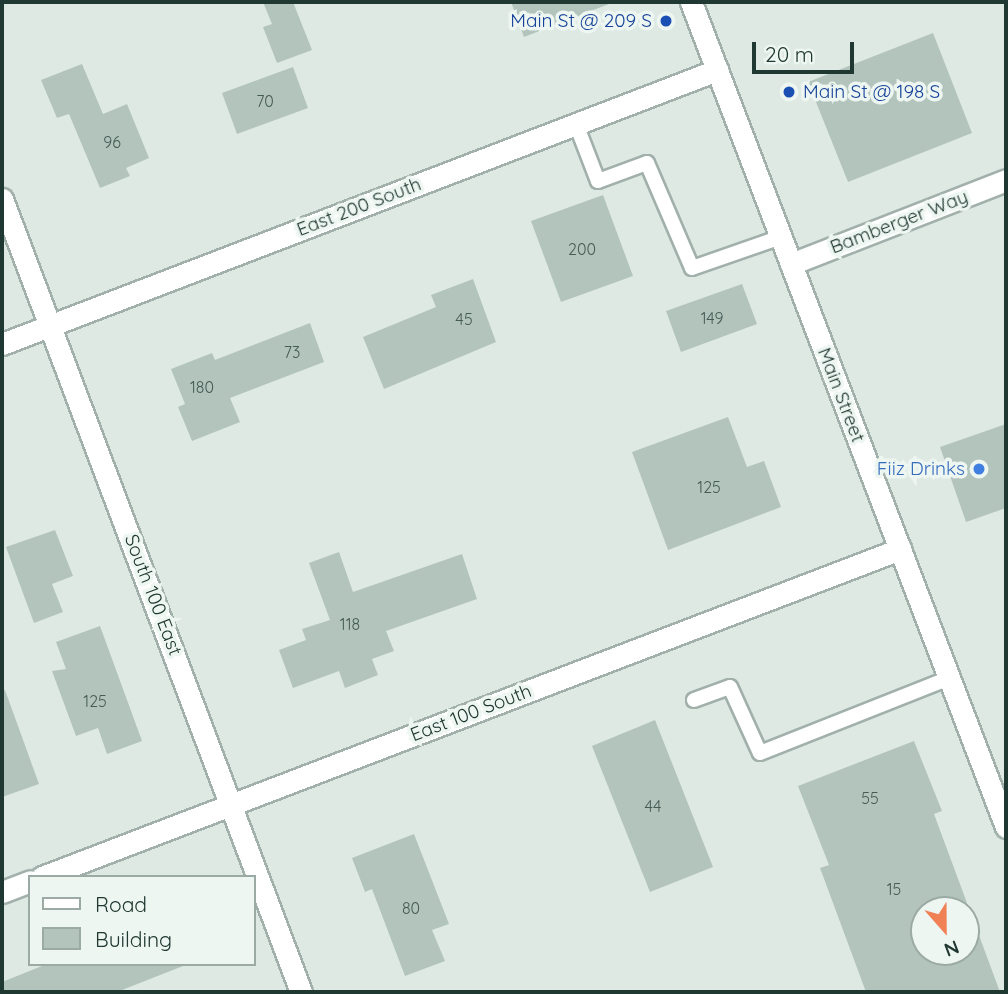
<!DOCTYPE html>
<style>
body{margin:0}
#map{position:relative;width:1008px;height:994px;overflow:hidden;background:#dee9e4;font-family:Quicksand,sans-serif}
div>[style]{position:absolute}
.building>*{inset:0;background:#b3c4bd}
.roads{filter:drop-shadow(2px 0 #a1b0ab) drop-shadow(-2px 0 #a1b0ab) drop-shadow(0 2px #a1b0ab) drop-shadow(0 -2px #a1b0ab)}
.service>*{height:14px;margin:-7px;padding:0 7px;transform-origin:7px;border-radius:7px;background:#fff}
.minor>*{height:21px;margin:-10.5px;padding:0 10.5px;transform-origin:10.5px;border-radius:10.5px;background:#fff}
.secondary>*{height:21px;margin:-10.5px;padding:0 10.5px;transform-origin:10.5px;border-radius:10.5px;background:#fff}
.dots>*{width:19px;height:19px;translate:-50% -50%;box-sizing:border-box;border:4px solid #eef6f2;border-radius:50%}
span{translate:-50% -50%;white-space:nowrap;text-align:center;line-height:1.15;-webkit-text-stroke:7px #eef6f2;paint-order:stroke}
.number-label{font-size:16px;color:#455b55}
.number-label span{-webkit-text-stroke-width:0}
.transit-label{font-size:19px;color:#164399}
.right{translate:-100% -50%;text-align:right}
.left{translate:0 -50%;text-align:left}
.street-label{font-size:19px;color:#203832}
.shop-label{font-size:19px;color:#366cbe}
.frame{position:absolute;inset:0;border:4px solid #203832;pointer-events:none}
.legend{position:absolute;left:28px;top:875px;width:228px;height:91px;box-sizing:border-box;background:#eef6f2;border:2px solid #9caaa5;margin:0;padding:9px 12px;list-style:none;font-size:21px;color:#203832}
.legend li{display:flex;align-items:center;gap:14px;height:35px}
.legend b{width:35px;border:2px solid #9caaa5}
.north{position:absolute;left:910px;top:896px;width:70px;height:70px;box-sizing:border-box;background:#eef6f2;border:2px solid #9caaa5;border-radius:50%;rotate:159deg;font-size:19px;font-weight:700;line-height:28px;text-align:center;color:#203832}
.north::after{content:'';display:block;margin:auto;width:24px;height:32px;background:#ef8155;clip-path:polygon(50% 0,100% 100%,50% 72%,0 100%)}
.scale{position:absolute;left:752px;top:42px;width:102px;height:32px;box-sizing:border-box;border:4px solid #203832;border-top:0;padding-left:9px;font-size:21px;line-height:24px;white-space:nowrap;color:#203832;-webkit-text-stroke:5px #eef6f2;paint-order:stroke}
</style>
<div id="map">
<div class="building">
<div style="clip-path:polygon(263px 2px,293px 2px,312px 50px,277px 63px,263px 27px,272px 24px)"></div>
<div style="clip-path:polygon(511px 2px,609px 2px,609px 4px,524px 37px)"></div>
<div style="clip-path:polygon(933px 33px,972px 133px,848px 182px,808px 82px)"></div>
<div style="clip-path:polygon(82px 64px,103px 114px,127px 104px,149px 158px,126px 168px,130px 176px,100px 188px,69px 114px,57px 118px,41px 80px)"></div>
<div style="clip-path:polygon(293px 67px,308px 108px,237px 134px,222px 93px)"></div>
<div style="clip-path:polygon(603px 195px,633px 276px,561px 302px,531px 221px)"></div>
<div style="clip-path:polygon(473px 279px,496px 342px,384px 389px,363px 337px,436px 307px,431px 295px)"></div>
<div style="clip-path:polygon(742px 284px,757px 324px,681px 352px,666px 311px)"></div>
<div style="clip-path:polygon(310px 323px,324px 362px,230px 398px,240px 422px,192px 441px,178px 407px,185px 404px,171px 369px,212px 353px,215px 360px)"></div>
<div style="clip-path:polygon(728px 417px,747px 467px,764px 461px,781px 507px,668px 550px,632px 452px)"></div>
<div style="clip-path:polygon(1006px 424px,1006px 508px,966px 522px,940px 447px)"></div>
<div style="clip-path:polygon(55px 530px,73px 576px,52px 584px,63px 612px,34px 623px,6px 547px)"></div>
<div style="clip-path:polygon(339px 552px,353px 592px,462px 554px,477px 599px,386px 631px,394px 651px,372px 659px,378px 675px,345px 688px,339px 671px,293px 688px,279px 650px,306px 640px,302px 629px,330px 620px,309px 563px)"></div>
<div style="clip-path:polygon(100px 626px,142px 741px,107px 754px,98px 728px,76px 736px,52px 671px,66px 669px,56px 642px)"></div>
<div style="clip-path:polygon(5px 690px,39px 784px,2px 797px,2px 691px)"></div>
<div style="clip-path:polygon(655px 720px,713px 867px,650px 892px,592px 746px)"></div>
<div style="clip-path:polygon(evenodd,914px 741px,942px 811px,934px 814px,1000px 992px,866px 992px,820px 868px,829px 865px,798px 786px,914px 741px,924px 910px,966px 910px,966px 952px,924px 952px,924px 910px)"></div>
<div style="clip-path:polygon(414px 834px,449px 924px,432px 930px,445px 961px,405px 976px,372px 889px,365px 892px,352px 858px)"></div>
<div style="clip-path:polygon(47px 964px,183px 964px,183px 966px,117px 992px,2px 992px,2px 982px)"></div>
</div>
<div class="roads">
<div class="service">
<div style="left:576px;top:124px;width:61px;rotate:68.9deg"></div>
<div style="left:598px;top:181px;width:52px;rotate:-20.2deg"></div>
<div style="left:647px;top:163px;width:114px;rotate:66.8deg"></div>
<div style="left:692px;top:268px;width:94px;rotate:-19.2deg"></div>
<div style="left:694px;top:700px;width:38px;rotate:-20deg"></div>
<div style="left:730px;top:687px;width:72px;rotate:65.6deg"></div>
<div style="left:760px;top:753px;width:203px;rotate:-21.6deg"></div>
</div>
<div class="minor">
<div style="left:2px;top:199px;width:847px;rotate:69.34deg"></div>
<div style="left:791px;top:264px;width:231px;rotate:-21.3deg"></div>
<div style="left:2px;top:344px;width:766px;rotate:-20.97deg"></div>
<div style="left:42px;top:877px;width:919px;rotate:-20.92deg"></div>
<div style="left:2px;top:892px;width:30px;rotate:-21deg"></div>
</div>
<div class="secondary">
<div style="left:691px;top:2px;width:883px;rotate:69.1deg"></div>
</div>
</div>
<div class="dots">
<div style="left:666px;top:21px;background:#1a4fb4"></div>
<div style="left:789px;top:92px;background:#1a4fb4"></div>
<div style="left:979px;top:469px;background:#3f7fe0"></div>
</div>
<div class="number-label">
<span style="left:265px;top:101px">70</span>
<span style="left:112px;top:142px">96</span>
<span style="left:582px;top:249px">200</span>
<span style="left:712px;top:318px">149</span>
<span style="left:464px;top:319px">45</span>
<span style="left:292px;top:352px">73</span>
<span style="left:202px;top:387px">180</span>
<span style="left:709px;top:487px">125</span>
<span style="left:350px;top:624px">118</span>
<span style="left:95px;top:701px">125</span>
<span style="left:870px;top:798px">55</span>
<span style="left:653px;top:806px">44</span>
<span style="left:894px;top:889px">15</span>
<span style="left:411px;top:908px">80</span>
</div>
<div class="transit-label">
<span class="right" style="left:652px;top:21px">Main St @ 209 S</span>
<span class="left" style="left:803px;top:92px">Main St @ 198 S</span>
</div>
<div class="street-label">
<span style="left:359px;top:207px;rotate:-21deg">East 200 South</span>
<span style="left:899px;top:222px;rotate:-21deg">Bamberger Way</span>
<span style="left:841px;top:395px;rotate:69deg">Main Street</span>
<span style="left:153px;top:595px;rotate:69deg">South 100 East</span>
<span style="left:471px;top:713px;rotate:-21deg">East 100 South</span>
</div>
<div class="shop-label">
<span class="right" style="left:965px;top:469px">Fiiz Drinks</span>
</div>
<div class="frame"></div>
<ul class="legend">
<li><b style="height:9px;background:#fff"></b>Road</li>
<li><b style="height:19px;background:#b3c4bd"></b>Building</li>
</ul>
<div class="north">N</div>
<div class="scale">20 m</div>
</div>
